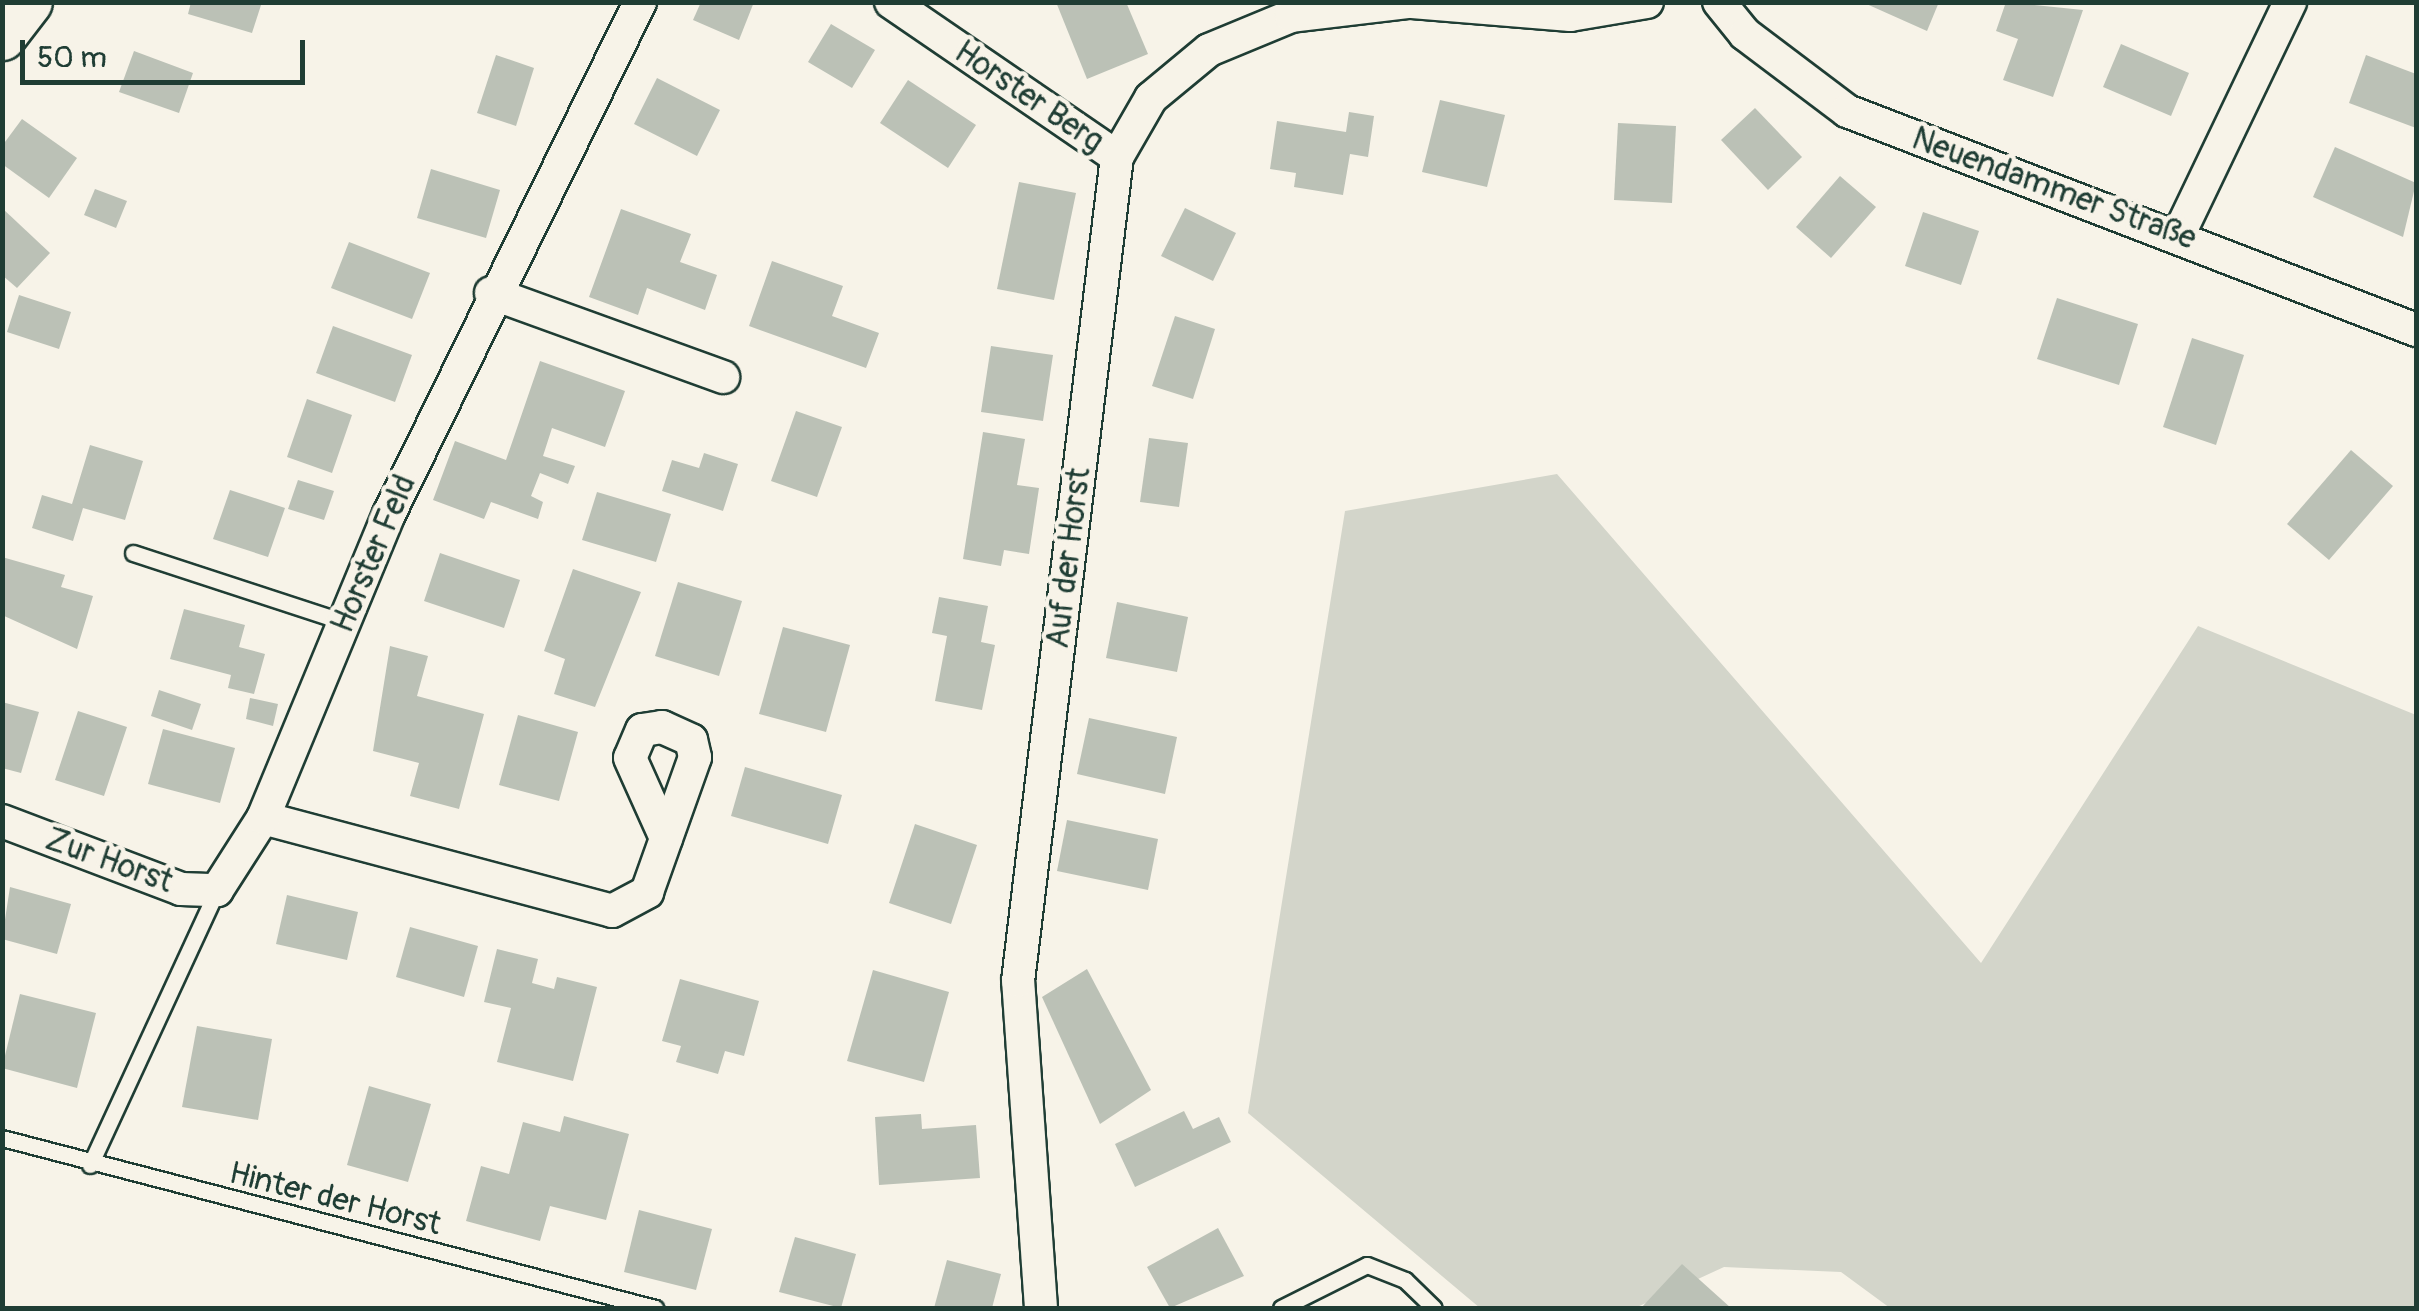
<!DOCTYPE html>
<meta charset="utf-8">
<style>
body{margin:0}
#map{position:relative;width:2419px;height:1311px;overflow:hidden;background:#f7f3e8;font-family:Pangolin,sans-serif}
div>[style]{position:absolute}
.green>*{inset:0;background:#d3d5ca}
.building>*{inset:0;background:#bbc1b6}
.roads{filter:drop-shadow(2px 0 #1f3d34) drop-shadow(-2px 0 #1f3d34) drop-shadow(0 2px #1f3d34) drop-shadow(0 -2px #1f3d34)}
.lane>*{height:15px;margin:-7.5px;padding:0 7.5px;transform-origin:7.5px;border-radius:7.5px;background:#f7f3e8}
.street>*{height:32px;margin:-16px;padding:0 16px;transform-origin:16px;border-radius:16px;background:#f7f3e8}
.secondary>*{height:45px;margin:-22.5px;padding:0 22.5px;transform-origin:22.5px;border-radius:22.5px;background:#f7f3e8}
span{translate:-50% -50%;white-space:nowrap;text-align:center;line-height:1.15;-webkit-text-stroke:9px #f7f3e8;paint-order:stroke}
.street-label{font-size:32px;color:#1f3d34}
.frame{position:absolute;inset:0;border:5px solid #1f3d34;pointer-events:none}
.scale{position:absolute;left:20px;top:40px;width:285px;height:45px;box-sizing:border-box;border:5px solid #1f3d34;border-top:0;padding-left:12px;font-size:30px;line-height:35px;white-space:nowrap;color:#1f3d34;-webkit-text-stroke:8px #f7f3e8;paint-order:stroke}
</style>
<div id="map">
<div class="green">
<div style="clip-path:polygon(1557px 474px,1981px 963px,2198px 626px,2416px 715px,2416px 1308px,1890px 1308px,1841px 1272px,1724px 1267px,1635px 1308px,1480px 1308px,1248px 1113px,1345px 511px)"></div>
</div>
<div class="building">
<div style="clip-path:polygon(191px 2px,262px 2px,252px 33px,188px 14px)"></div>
<div style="clip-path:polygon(701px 2px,754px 2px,739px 40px,693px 20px)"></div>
<div style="clip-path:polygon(1056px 2px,1126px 2px,1148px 54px,1087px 79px)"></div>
<div style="clip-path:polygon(1862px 2px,1939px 2px,1927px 31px)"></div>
<div style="clip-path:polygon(2006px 2px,2083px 10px,2053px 97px,2003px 80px,2018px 39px,1996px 31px)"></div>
<div style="clip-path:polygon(831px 24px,875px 50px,852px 88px,808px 62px)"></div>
<div style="clip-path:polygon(2121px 44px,2189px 73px,2171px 116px,2103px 87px)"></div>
<div style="clip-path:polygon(134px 51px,193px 73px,179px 113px,119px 92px)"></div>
<div style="clip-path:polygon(496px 55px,534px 68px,516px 126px,477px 113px)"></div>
<div style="clip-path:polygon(2366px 55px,2416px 74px,2416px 128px,2349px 103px)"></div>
<div style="clip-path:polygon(657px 78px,720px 110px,697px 156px,634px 124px)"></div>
<div style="clip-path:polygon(908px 80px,976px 125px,948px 168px,880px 123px)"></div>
<div style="clip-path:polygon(1440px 100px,1505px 115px,1487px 187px,1422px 172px)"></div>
<div style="clip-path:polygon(1755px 108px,1802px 157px,1768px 190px,1721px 140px)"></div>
<div style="clip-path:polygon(1349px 112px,1374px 116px,1368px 157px,1350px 154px,1343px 195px,1294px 187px,1296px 173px,1270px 169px,1277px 121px,1346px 132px)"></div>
<div style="clip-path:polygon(22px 119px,77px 158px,49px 198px,2px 164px,2px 146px)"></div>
<div style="clip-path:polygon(1618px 123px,1676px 126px,1672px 203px,1614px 200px)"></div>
<div style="clip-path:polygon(2335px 147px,2416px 183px,2403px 237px,2313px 197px)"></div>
<div style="clip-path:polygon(431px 169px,500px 190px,486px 238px,417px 218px)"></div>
<div style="clip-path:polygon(1840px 176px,1876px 207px,1831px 258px,1796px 227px)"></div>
<div style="clip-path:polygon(1019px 182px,1076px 193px,1054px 300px,997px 289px)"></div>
<div style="clip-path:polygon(95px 189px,127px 201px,116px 228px,84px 215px)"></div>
<div style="clip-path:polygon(2px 208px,50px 253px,17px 288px,2px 275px)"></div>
<div style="clip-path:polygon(1185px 208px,1236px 233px,1213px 281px,1161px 256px)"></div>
<div style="clip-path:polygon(621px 209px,691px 234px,680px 262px,717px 275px,705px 310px,647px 288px,638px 315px,589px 297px)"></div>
<div style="clip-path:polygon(1923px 212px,1979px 231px,1961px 285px,1905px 266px)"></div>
<div style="clip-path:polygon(349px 242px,430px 273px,412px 319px,331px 288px)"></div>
<div style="clip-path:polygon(772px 261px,843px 286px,832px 316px,879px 333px,866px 368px,749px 326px)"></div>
<div style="clip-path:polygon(19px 295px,71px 312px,59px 349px,7px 332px)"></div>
<div style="clip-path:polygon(2057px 298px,2138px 324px,2119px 385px,2037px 359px)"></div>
<div style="clip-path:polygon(1175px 316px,1215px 329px,1193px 399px,1152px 386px)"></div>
<div style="clip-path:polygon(333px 326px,412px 355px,395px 402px,316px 373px)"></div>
<div style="clip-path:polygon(2192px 338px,2244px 355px,2216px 445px,2163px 427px)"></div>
<div style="clip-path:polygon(991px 346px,1053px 355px,1043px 421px,981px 412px)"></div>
<div style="clip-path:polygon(540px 361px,625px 391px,605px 447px,552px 428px,543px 456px,575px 466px,568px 484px,540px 473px,531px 496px,543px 502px,538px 519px,491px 502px,484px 519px,433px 500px,455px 441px,506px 460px)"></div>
<div style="clip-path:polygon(307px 399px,352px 415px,332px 473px,287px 457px)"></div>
<div style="clip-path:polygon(796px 411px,842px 427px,817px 497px,771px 481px)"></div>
<div style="clip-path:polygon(983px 432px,1025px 439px,1017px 485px,1039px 488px,1029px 554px,1004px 550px,1001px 566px,963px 559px)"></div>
<div style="clip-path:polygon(1149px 438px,1188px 443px,1179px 507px,1140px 502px)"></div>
<div style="clip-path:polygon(90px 445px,143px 461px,125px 520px,83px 508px,73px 541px,32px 528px,42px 495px,72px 504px)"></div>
<div style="clip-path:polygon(2351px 450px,2393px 486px,2329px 560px,2287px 524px)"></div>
<div style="clip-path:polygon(704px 453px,738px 464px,723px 511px,662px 491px,672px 460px,699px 468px)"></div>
<div style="clip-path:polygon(298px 480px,334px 491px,324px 520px,288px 509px)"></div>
<div style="clip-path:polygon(230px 490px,285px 508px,268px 557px,213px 539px)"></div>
<div style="clip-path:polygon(597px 492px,671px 514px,656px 562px,582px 540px)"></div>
<div style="clip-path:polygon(440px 553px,520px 580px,504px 628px,424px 601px)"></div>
<div style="clip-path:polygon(2px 557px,65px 575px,61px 587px,93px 596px,77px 649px,2px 615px)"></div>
<div style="clip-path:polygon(573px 569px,641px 592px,595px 707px,554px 694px,565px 659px,544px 651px)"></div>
<div style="clip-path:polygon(678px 582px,742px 601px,719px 676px,655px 656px)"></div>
<div style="clip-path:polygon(939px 597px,988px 606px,981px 642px,995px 645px,982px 710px,935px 701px,947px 636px,932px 633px)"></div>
<div style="clip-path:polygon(1117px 602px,1188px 617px,1177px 672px,1106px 658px)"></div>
<div style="clip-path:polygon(184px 609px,245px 625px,239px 647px,265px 654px,254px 694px,228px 688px,231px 675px,170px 659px)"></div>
<div style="clip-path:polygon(783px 627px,850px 645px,826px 732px,759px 714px)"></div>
<div style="clip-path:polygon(390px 646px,428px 656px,417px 696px,484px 714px,459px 809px,410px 796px,419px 763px,373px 751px)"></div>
<div style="clip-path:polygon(159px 690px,201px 704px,192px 730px,151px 716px)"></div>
<div style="clip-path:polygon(250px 698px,278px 704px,273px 726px,246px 719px)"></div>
<div style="clip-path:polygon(2px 702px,39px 712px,21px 773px,2px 768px)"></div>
<div style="clip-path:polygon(78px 711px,127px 727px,104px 796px,55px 780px)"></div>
<div style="clip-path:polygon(518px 715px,578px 732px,559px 801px,499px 785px)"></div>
<div style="clip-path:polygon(1089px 718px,1177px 737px,1165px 794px,1077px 774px)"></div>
<div style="clip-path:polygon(163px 729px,235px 748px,220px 803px,148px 784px)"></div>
<div style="clip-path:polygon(745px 767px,842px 795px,828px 844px,731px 816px)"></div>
<div style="clip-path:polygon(1067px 820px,1158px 839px,1148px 890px,1057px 871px)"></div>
<div style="clip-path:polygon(915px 824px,977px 845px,951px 924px,889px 903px)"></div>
<div style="clip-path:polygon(10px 887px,71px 904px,57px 954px,2px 939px)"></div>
<div style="clip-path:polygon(287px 895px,358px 912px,347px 960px,276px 944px)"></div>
<div style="clip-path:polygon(410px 927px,478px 946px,464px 997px,396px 977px)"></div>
<div style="clip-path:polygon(497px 949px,538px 959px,532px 983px,554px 989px,557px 977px,597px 987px,573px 1081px,497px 1062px,511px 1008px,484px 1002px)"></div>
<div style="clip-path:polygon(1087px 969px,1151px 1090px,1100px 1124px,1042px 997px)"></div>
<div style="clip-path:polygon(873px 970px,949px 992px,924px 1082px,847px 1061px)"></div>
<div style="clip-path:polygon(680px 979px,759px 1001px,744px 1056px,725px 1051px,718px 1074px,676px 1062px,681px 1046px,662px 1041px)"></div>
<div style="clip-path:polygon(20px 994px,96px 1013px,77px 1088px,2px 1068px)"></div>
<div style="clip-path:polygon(197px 1026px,272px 1039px,258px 1120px,182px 1107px)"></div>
<div style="clip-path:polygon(369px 1086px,431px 1104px,408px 1182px,347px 1165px)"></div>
<div style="clip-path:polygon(1184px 1111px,1193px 1129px,1219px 1117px,1231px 1142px,1135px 1187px,1115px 1144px)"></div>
<div style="clip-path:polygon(921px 1114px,922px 1129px,976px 1125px,980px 1178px,879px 1185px,875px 1117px)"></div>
<div style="clip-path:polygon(564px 1116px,629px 1134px,606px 1220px,550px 1206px,540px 1241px,466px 1221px,481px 1166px,509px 1174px,523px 1122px,560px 1132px)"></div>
<div style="clip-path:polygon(639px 1210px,712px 1229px,696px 1290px,624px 1272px)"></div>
<div style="clip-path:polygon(1218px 1228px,1244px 1276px,1170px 1308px,1147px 1267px)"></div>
<div style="clip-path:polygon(795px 1237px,856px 1254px,841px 1308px,779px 1292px)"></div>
<div style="clip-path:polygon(947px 1260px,1001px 1274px,992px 1308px,934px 1308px)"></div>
<div style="clip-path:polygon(1682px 1264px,1731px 1308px,1641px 1308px)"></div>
</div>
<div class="roads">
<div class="lane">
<div style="left:133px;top:553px;width:222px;rotate:18.1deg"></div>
<div style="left:2px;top:1138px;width:675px;rotate:14.59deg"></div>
<div style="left:90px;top:1165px;width:303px;rotate:-65.2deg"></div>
<div style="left:1281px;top:1308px;width:96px;rotate:-26.6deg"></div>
<div style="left:1367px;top:1265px;width:41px;rotate:21.5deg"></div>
<div style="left:1405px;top:1280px;width:40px;rotate:44deg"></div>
</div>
<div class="street">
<div style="left:891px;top:2px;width:274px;rotate:34.4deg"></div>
<div style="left:1412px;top:2px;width:159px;rotate:4.7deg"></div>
<div style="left:1570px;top:15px;width:78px;rotate:-9.6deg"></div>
<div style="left:1719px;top:2px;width:41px;rotate:50.9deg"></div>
<div style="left:1745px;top:34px;width:128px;rotate:37deg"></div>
<div style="left:1847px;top:111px;width:610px;rotate:21.05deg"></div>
<div style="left:2179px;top:234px;width:257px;rotate:-64.4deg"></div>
<div style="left:491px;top:293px;width:247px;rotate:19.9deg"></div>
<div style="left:263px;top:818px;width:361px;rotate:14.9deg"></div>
<div style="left:612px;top:911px;width:40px;rotate:-28deg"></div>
<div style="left:647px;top:892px;width:143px;rotate:-70.4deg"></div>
<div style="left:695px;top:757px;width:17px;rotate:-103deg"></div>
<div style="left:691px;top:740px;width:32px;rotate:-156deg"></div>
<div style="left:662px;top:727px;width:20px;rotate:171deg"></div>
<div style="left:642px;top:730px;width:30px;rotate:113deg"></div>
<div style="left:630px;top:758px;width:88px;rotate:65.8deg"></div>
<div style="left:2px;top:821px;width:191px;rotate:20.8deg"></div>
<div style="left:181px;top:889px;width:36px;rotate:2deg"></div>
<div style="left:217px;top:890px;width:85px;rotate:-57.4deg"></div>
<div style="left:263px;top:818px;width:329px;rotate:-67.5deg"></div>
<div style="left:389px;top:514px;width:570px;rotate:-63.88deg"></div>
<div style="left:1041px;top:1308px;width:328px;rotate:-94deg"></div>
<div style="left:1018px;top:981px;width:830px;rotate:-83.15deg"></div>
<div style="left:1117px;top:157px;width:68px;rotate:-60deg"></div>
<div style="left:1151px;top:98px;width:75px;rotate:-39.6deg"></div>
<div style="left:1209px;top:50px;width:89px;rotate:-22.5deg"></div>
<div style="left:1291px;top:16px;width:118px;rotate:-6.8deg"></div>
</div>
<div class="secondary">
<div style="left:2px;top:37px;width:44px;rotate:-52.4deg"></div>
</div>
</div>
<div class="street-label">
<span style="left:1029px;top:97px;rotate:34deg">Horster Berg</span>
<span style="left:2054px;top:189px;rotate:20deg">Neuendammer Straße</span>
<span style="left:374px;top:554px;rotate:-67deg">Horster Feld</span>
<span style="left:1069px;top:558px;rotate:-83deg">Auf der Horst</span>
<span style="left:109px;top:861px;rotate:20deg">Zur Horst</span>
<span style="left:335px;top:1199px;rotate:14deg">Hinter der Horst</span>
</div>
<div class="frame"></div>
<div class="scale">50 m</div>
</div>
